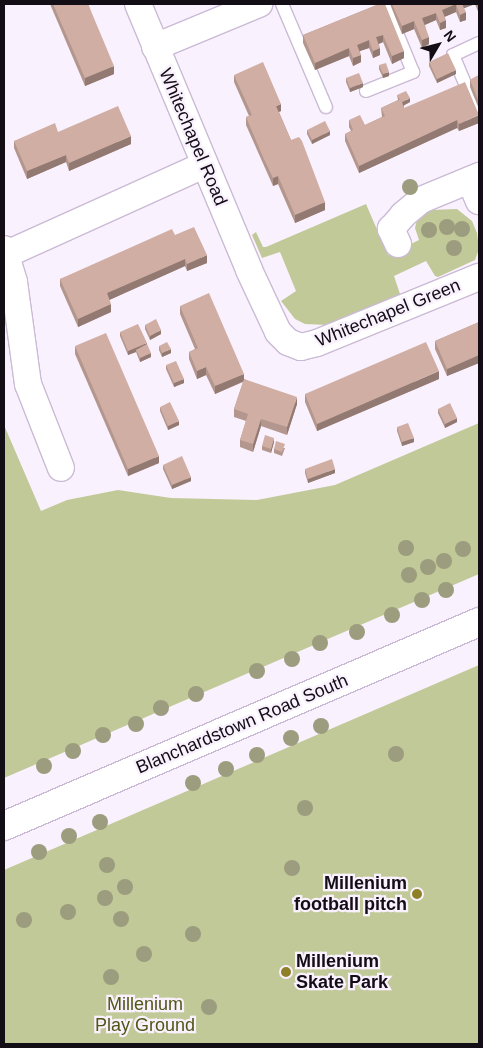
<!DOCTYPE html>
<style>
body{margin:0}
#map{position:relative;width:483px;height:1048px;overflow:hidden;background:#f9f1fd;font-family:Helvetica,sans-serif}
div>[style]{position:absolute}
.green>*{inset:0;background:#c2c999}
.roads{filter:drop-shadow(1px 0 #cbbad5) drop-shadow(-1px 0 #cbbad5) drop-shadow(0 1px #cbbad5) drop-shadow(0 -1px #cbbad5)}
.lane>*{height:12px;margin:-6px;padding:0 6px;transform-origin:6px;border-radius:6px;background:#fff}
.street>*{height:26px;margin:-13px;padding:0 13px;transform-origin:13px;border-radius:13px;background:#fff}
.secondary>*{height:28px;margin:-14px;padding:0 14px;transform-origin:14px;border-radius:14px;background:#fff}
.trees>*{width:16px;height:16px;margin:-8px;border-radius:50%;background:#9c9c7e}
.wall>*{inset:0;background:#b3968d}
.shaded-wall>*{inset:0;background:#927a73}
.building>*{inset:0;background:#d0aea4}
.dots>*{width:14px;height:14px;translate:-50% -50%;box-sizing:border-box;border:2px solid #f9f1fd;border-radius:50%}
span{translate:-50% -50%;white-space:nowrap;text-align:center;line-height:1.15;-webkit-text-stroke:4.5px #f9f1fd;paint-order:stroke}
.street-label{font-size:18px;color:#130d16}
.poi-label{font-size:18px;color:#130d16;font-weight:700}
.right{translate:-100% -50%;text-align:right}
.left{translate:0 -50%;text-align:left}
.park-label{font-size:18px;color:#505716}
.frame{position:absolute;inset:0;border:5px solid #130d16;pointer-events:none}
.north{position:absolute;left:413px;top:20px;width:50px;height:50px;-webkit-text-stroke:4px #f9f1fd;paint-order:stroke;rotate:53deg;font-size:14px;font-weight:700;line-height:20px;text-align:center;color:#130d16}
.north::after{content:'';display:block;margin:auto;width:18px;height:22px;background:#130d16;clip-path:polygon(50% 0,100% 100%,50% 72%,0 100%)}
</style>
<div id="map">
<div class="green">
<div style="clip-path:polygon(366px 204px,388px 255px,419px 240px,415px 228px,417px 220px,430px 210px,457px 209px,472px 221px,477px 233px,479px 249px,475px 260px,438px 277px,435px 276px,426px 261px,394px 276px,400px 294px,327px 325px,305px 324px,295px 319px,281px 301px,296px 291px,280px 252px,262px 258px,252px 235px,256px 232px,263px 247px,266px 247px)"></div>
<div style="clip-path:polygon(479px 423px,479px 574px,4px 778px,4px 425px,41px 511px,67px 500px,118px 490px,171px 498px,257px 500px,335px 485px)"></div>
<div style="clip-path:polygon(479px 665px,479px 1044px,4px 1044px,4px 870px)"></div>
</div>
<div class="roads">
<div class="lane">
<div style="left:282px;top:4px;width:112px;rotate:66.9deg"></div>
<div style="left:479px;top:43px;width:29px;rotate:155deg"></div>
<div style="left:453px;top:55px;width:67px;rotate:67.2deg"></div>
<div style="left:366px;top:91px;width:51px;rotate:-22deg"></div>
<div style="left:413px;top:72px;width:74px;rotate:-112.4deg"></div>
</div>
<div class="street">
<div style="left:138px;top:4px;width:288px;rotate:67.3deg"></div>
<div style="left:249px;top:270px;width:68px;rotate:64.9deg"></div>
<div style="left:278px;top:332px;width:14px;rotate:45deg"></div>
<div style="left:288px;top:342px;width:14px;rotate:21deg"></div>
<div style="left:301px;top:347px;width:16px;rotate:-14deg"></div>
<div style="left:317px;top:343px;width:175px;rotate:-22.2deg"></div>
<div style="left:155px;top:47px;width:113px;rotate:-22.5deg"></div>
<div style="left:470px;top:180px;width:23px;rotate:67deg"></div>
<div style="left:398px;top:244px;width:17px;rotate:-115deg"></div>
<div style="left:391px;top:229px;width:18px;rotate:-49deg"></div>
<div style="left:403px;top:215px;width:23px;rotate:-40deg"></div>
<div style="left:421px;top:200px;width:63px;rotate:-22.5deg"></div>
<div style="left:4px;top:249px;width:34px;rotate:73deg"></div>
<div style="left:14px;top:282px;width:103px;rotate:82.2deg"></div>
<div style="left:28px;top:384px;width:90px;rotate:68.6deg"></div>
<div style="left:7px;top:254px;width:216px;rotate:-24.3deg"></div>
</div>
<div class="secondary">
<div style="left:4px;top:826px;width:517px;rotate:-23.24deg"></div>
</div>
</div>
<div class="trees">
<div style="left:410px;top:187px"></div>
<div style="left:447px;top:227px"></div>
<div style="left:462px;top:229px"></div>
<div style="left:429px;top:230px"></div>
<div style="left:454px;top:248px"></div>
<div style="left:406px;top:548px"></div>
<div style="left:463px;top:549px"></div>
<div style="left:444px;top:561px"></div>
<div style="left:428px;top:567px"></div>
<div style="left:409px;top:575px"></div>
<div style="left:446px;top:590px"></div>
<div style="left:422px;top:600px"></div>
<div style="left:392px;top:615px"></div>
<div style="left:357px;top:632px"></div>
<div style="left:320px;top:643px"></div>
<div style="left:292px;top:659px"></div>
<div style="left:257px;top:671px"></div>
<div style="left:196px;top:694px"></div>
<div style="left:161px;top:708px"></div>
<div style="left:136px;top:724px"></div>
<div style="left:321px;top:726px"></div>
<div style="left:103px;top:735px"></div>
<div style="left:291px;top:738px"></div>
<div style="left:73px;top:751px"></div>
<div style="left:396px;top:754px"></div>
<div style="left:257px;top:755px"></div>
<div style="left:44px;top:766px"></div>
<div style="left:226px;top:769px"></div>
<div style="left:193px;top:783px"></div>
<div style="left:305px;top:808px"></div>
<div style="left:100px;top:822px"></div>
<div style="left:69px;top:836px"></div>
<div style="left:39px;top:852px"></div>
<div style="left:107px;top:865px"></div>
<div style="left:292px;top:868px"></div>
<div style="left:125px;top:887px"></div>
<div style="left:105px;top:898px"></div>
<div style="left:68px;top:912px"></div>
<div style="left:121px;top:919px"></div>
<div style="left:24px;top:920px"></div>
<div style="left:193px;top:934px"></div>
<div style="left:144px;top:954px"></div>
<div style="left:111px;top:977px"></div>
<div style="left:209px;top:1007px"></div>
</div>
<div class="wall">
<div style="clip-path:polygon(50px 4px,88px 4px,114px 74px,85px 86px)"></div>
<div style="clip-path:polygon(379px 4px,404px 58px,392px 64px,383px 42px,379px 44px,380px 55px,373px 58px,369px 48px,360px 51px,361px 62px,353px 66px,349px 56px,315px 70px,303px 43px,303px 35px)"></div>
<div style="clip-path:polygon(390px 4px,479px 4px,479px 14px,475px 4px,464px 8px,466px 20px,460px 22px,456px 12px,444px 17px,446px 28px,440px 30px,436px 20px,425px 25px,429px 44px,422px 48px,414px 29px,402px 34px)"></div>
<div style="clip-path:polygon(429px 62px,456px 74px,437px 83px,429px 66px)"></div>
<div style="clip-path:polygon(379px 65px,389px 76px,383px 78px,379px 69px)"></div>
<div style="clip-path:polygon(234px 75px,281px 111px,279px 112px,291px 140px,325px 210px,295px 223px,278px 184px,273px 186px,246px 125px,246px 117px,249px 116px,234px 82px)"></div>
<div style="clip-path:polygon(479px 75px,479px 109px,470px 87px,470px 80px)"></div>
<div style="clip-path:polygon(346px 78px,363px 87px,350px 92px,346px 82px)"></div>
<div style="clip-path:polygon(397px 95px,410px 102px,404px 105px,404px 108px,479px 123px,459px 131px,457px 128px,359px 173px,345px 141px,345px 134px,351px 131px,349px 127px,349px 120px,365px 125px,382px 117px,381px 108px,398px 100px)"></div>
<div style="clip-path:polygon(307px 130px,330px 135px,312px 144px,307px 134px)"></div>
<div style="clip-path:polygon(58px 132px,131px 144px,69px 171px,66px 162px,27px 179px,14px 148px,14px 141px)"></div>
<div style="clip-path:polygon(175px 235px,207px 263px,187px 271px,185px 266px,109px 300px,111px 312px,78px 327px,60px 286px,60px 279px)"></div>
<div style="clip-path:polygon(180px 306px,244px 379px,297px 404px,287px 435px,261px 426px,253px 452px,240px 447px,240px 440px,246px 421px,234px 417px,234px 409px,243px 382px,215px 394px,206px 375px,197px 379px,189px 359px,189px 352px,195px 349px,180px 314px)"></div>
<div style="clip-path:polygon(479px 322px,479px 363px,447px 376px,435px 349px,435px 341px)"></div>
<div style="clip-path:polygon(145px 325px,161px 334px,150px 340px,145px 329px)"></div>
<div style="clip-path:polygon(120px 332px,147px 345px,151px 357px,140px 362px,136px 352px,128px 355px,120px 336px)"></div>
<div style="clip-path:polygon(75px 346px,159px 463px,128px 476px,75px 354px)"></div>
<div style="clip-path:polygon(159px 346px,171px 353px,162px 357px,159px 350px)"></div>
<div style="clip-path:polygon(166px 365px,184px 383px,174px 387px,166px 369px)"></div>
<div style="clip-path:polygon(439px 379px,317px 431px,305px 402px,305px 394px)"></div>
<div style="clip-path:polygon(160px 407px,179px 425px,168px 430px,160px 411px)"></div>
<div style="clip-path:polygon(438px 409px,457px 422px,445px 428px,438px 413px)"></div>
<div style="clip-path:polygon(397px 427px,414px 442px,402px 446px,397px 431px)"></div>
<div style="clip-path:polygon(274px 442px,271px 453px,262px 450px,262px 446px)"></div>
<div style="clip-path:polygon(285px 448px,282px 456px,274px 453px,274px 449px)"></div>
<div style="clip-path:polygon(163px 465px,191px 481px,172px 489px,163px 469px)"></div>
<div style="clip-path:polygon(305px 469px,335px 473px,308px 483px,305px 473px)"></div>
</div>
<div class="shaded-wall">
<div style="clip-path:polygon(456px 4px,456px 12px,442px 18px,442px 10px)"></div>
<div style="clip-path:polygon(462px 4px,475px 4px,462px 9px)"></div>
<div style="clip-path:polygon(466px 12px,466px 20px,460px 22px,460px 15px)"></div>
<div style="clip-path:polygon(436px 13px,436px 20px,422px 26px,422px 18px)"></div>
<div style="clip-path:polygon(446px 20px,446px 28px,440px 30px,440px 23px)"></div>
<div style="clip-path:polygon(414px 21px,414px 29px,402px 34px,402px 26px)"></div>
<div style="clip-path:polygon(383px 35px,383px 42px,376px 45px,376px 37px)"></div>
<div style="clip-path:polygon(429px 37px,429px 44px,422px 48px,422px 40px)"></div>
<div style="clip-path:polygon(369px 40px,369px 48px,357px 52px,357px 45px)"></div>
<div style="clip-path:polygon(349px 48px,349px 56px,315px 70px,315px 63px)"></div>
<div style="clip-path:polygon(380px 48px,380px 55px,373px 58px,373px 51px)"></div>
<div style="clip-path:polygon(404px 51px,404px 58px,392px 64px,392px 56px)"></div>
<div style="clip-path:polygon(361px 55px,361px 62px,353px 66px,353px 58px)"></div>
<div style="clip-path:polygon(114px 66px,114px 74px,85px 86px,85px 78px)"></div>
<div style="clip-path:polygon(456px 70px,456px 74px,437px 83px,437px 79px)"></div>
<div style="clip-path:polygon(389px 72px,389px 76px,383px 78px,383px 74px)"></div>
<div style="clip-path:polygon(363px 83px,363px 87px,350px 92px,350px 88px)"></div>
<div style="clip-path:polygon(4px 95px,5px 95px,5px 102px,4px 103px)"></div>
<div style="clip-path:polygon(410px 98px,410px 102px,401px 107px,401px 103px)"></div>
<div style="clip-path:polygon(281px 104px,281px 111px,276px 113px,276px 106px)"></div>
<div style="clip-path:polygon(479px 115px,479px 123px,459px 131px,459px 124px)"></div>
<div style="clip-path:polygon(457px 120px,457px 128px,359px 173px,359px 166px)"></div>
<div style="clip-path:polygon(330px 131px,330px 135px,312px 144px,312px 140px)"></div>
<div style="clip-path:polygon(131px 136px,131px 144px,69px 171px,69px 163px)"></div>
<div style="clip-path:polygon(66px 155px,66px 162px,27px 179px,27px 171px)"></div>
<div style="clip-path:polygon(278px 176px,278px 184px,273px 186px,273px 178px)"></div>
<div style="clip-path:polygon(325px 202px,325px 210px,295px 223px,295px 215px)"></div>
<div style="clip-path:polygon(207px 255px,207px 263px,187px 271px,187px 264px)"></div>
<div style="clip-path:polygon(185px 259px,185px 266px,107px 301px,107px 293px)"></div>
<div style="clip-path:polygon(111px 304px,111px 312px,78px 327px,78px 319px)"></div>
<div style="clip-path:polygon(161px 330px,161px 334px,150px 340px,150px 336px)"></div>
<div style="clip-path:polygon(147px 343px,147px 347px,136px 350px,136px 352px,128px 355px,128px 351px)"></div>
<div style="clip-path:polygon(171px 349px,171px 353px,162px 357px,162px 353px)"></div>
<div style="clip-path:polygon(151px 353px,151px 357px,140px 362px,140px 358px)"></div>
<div style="clip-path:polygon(479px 355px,479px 363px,447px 376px,447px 369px)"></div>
<div style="clip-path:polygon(206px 367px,206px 375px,197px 379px,197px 371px)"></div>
<div style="clip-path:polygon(439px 371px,439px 379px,317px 431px,317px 424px)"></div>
<div style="clip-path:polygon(244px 374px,244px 381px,215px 394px,215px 386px)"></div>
<div style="clip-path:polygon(184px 379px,184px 383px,174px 387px,174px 383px)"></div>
<div style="clip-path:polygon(297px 397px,297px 404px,287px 435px,287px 427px)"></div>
<div style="clip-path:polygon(457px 418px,457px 422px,445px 428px,445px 424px)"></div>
<div style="clip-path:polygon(261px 419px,261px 426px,253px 452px,253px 444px)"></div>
<div style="clip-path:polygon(179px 421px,179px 425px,168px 430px,168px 426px)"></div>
<div style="clip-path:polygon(274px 438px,274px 442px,271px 453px,271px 449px)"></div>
<div style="clip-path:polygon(414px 438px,414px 442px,402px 446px,402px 442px)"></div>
<div style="clip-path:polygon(159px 456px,159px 463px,128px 476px,128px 469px)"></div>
<div style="clip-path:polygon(335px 469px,335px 473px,308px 483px,308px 479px)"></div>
<div style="clip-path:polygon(191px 477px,191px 481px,172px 489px,172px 485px)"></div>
</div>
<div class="building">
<div style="clip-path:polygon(53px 4px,88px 4px,114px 66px,85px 78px)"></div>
<div style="clip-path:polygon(379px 4px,385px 4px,404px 51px,392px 56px,383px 35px,376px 37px,380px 48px,373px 51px,369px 40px,357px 45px,361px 55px,353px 58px,349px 48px,315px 63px,303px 35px)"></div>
<div style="clip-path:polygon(392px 4px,462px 4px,466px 12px,460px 15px,456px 4px,442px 10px,446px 20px,440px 23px,436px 13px,422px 18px,429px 37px,422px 40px,414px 21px,402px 26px)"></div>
<div style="clip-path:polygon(448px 53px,456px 70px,437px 79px,429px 62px)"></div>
<div style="clip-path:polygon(263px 62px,281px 104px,276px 106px,291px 140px,299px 137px,302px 141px,325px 202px,295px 215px,278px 176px,273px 178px,263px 157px,246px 117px,252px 115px,234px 75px)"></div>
<div style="clip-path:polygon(386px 63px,389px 72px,383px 74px,379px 65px)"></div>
<div style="clip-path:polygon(359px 73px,363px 83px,350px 88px,346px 78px)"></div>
<div style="clip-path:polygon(479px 75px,479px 102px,470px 80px)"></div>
<div style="clip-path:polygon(465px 82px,479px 115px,459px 124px,457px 120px,359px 166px,345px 134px,353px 130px,349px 120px,360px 115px,365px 125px,385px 116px,381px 108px,401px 99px,404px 108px)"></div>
<div style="clip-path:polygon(406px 91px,410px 98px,402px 102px,401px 99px,400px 100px,397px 95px)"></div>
<div style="clip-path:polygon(118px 106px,131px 136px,69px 163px,66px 155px,27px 171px,14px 141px,55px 123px,58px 132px)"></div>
<div style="clip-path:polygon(325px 121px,330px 131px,312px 140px,307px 130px)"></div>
<div style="clip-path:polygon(194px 227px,207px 255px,187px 264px,185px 259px,107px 293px,111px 304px,78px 319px,60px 279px,172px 229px,175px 235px)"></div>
<div style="clip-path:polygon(209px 293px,244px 374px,215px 386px,206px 367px,197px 371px,189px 352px,198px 348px,180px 306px)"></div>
<div style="clip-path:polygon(156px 319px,161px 330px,150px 336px,145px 325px)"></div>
<div style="clip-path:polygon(479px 322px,479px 355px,447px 369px,435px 341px)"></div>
<div style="clip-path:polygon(138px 324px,147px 343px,128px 351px,120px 332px)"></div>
<div style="clip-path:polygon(106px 333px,159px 456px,128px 469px,75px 346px)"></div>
<div style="clip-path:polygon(167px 342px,171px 349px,162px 353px,159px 346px)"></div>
<div style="clip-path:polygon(426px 342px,439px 371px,317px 424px,305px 394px)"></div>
<div style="clip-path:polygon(147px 344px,151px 353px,140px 358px,136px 350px)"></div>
<div style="clip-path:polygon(176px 361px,184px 379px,174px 383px,166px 365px)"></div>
<div style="clip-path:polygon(244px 379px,297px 397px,287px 427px,261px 419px,253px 444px,240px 440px,248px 414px,234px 409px)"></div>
<div style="clip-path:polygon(170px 402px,179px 421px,168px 426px,160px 407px)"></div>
<div style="clip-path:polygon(450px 403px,457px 418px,445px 424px,438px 409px)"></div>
<div style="clip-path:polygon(408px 423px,414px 438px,402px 442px,397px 427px)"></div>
<div style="clip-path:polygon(265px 435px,274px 438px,271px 449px,262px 446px)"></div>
<div style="clip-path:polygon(276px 441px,285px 444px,282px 452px,274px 449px)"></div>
<div style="clip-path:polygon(182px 456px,191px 477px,172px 485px,163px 465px)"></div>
<div style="clip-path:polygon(332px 459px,335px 469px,308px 479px,305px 469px)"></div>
</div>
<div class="dots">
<div style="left:417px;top:894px;background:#8d8026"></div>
<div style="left:286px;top:972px;background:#8d8026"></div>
</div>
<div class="street-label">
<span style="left:193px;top:137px;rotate:67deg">Whitechapel Road</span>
<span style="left:388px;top:313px;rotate:-22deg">Whitechapel Green</span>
<span style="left:242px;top:724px;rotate:-23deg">Blanchardstown Road South</span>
</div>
<div class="poi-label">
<span class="right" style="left:407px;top:894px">Millenium<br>football pitch</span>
<span class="left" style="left:296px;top:972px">Millenium<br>Skate Park</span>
</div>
<div class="park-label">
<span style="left:145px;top:1015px">Millenium<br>Play Ground</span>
</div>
<div class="frame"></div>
<div class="north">N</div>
</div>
